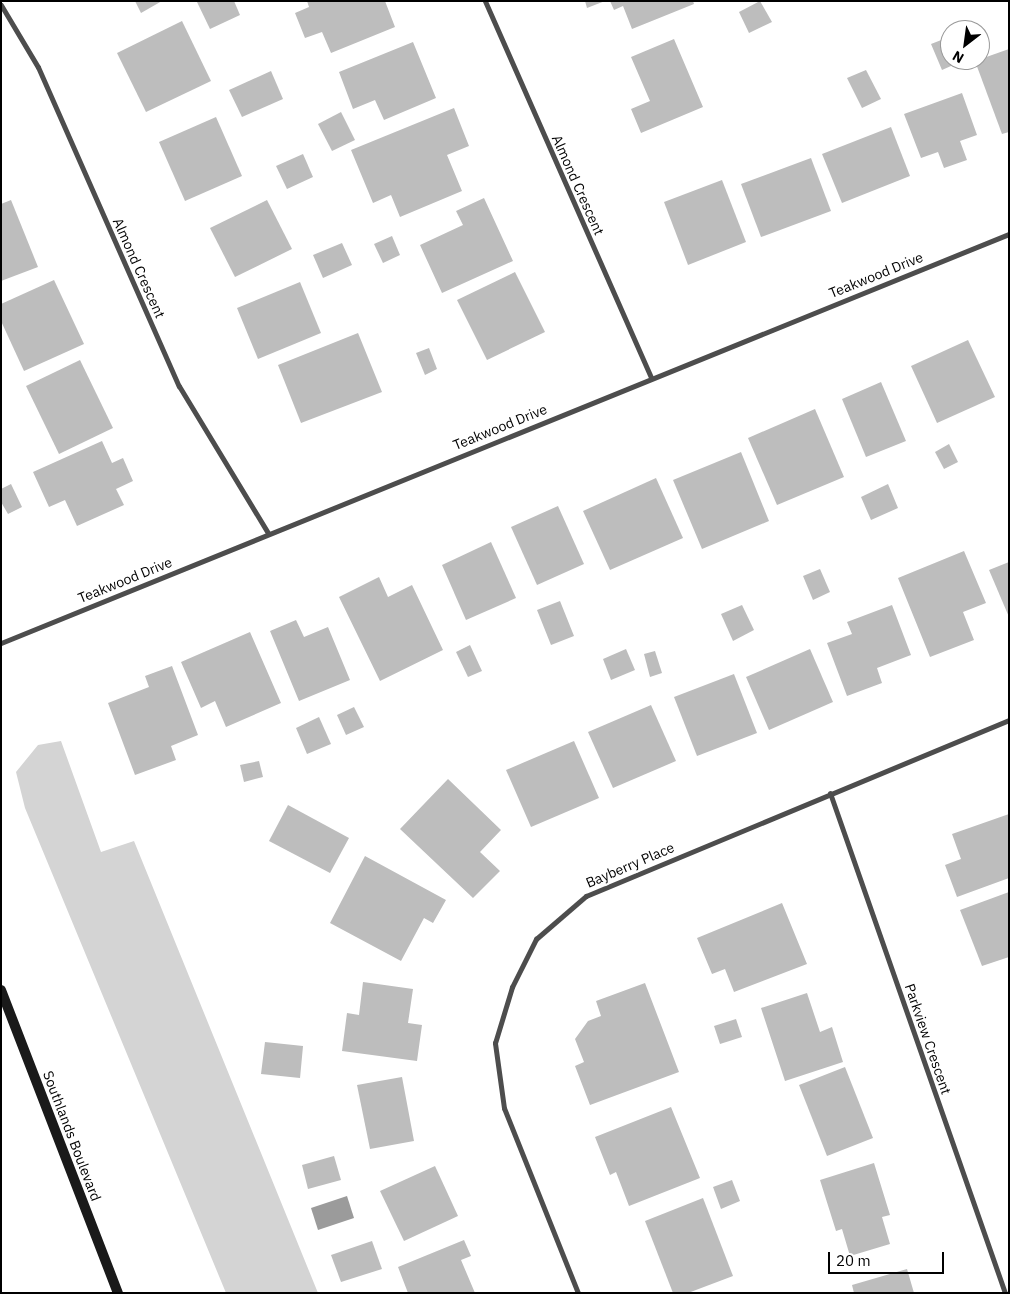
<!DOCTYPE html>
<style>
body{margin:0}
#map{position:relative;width:1010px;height:1294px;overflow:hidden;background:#fff;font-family:"IBM Plex Sans",sans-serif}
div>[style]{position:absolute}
.green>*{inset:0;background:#d4d4d4}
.water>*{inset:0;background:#9b9b9b}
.building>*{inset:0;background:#bdbdbd}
.minor>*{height:5px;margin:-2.5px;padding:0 2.5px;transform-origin:2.5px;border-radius:2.5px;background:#4d4d4d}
.secondary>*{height:10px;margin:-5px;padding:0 5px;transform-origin:5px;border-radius:5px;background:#1a1a1a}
span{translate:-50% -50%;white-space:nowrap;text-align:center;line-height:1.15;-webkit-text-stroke:4px #fff;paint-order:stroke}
.street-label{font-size:14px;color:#000}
.frame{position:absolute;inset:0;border:2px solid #000;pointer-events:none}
.north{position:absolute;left:940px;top:20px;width:50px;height:50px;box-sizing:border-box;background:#fff;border:1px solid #999;border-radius:50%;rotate:210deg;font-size:14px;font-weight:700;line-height:20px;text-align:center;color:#000}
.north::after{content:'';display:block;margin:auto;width:18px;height:22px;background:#000;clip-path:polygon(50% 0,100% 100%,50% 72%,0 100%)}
.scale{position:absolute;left:828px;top:1252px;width:116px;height:22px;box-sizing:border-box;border:2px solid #000;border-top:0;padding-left:6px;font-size:15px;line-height:18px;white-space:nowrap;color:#000;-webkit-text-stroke:4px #fff;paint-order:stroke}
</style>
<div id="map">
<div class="green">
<div style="clip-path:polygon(61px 741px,101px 852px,134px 841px,318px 1293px,226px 1293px,25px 808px,16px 772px,38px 745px)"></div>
</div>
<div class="water">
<div style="clip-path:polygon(347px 1196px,354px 1218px,318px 1230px,311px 1208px)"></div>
</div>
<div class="building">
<div style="clip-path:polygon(135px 1px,162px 1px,141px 13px)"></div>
<div style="clip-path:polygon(234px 1px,240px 15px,210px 29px,197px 2px)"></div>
<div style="clip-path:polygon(307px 1px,385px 1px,395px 27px,331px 53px,322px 32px,305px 38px,295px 13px,309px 7px)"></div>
<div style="clip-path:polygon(585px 1px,605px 1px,587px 8px)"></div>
<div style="clip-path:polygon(610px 1px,693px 1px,694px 4px,632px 29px,623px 6px,614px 10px)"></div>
<div style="clip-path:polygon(760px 1px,772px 22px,749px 33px,739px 12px)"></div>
<div style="clip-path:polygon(182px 21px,211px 81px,146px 112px,117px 53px)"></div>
<div style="clip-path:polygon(949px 37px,950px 60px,960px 62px,942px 70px,931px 44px)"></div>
<div style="clip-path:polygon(674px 39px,703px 107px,641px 133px,631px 109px,650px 101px,631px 57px)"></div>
<div style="clip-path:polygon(413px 42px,436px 98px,384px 120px,375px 100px,353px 109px,339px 72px)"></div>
<div style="clip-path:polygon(1009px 49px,1009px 132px,1002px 134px,975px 61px)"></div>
<div style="clip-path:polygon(866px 70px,881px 99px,862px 108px,847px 78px)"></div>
<div style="clip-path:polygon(271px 71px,283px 99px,242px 117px,229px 90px)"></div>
<div style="clip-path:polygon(962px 93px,977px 135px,960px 141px,967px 160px,944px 168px,938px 152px,921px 158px,904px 114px)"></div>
<div style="clip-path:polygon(454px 108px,469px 146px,447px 155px,462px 191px,400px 217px,391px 195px,373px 203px,351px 150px)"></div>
<div style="clip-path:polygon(341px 112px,355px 140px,332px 151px,318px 124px)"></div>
<div style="clip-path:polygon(216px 117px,242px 176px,185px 201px,159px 142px)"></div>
<div style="clip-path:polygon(891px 127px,910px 176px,842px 203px,822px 154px)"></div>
<div style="clip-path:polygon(303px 154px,313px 177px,287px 189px,276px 166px)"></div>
<div style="clip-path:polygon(811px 158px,831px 211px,761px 237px,741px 184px)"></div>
<div style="clip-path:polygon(722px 180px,746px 242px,688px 265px,664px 202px)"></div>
<div style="clip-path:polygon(484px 198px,513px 261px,442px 293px,420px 245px,463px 225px,456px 211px)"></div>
<div style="clip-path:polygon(11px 200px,38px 267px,1px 281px,1px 204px)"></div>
<div style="clip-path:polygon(267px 200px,292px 249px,235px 277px,210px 228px)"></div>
<div style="clip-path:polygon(392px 236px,400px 255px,383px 263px,374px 244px)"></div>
<div style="clip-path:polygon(342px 243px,352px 265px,323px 278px,313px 255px)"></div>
<div style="clip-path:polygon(515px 272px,545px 332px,487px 360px,457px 300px)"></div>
<div style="clip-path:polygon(54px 280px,84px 344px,24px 371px,1px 321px,1px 304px)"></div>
<div style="clip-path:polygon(300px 282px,321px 333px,258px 359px,237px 308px)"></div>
<div style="clip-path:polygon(358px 333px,382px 392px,301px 423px,278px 365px)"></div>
<div style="clip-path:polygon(968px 340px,995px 397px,937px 423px,911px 366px)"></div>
<div style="clip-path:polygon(429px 348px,437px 369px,425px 375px,416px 353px)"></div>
<div style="clip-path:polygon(80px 360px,113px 428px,59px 454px,26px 386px)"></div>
<div style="clip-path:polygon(881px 382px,906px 441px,866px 457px,842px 399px)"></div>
<div style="clip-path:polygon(815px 409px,844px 477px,777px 505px,748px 438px)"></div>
<div style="clip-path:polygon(102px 441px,112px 463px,123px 458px,133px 481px,116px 489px,124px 505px,77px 526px,65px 500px,49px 507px,33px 472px)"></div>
<div style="clip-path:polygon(949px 444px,958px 462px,944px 469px,935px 452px)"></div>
<div style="clip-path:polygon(741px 452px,769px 521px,702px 549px,673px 480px)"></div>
<div style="clip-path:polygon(656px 478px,683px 538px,610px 570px,583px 511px)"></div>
<div style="clip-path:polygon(11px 484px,22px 507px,8px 514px,1px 502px,1px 489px)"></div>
<div style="clip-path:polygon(888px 484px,898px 508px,871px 520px,861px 497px)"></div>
<div style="clip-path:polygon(558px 506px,584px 564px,537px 585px,511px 527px)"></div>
<div style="clip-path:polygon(491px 542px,516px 598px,466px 620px,442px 565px)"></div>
<div style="clip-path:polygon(964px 551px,986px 603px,963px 612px,974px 640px,930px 657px,898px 578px)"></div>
<div style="clip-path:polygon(1009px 562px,1009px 617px,989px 570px)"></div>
<div style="clip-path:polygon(820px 569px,830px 592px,813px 600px,803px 576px)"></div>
<div style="clip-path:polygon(379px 577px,388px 597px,412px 585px,443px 650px,380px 681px,339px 597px)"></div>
<div style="clip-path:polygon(560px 601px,574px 636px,551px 645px,537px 610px)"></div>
<div style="clip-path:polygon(742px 605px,754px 630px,733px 641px,721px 614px)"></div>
<div style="clip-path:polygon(892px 605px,911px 655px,877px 668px,882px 683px,847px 696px,827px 643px,852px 634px,847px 622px)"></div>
<div style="clip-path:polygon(296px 620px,304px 637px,328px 627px,350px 680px,299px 701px,270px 631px)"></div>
<div style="clip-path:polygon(250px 632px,281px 703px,226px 727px,215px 701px,201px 708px,181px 662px)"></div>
<div style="clip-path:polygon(470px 645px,482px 671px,468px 677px,456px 652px)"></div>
<div style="clip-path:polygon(626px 649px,635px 670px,611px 680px,603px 659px)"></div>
<div style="clip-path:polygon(810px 649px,833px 702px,769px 730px,746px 677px)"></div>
<div style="clip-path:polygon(655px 651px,662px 673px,650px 677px,644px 654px)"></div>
<div style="clip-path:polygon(172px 666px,198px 735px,171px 746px,176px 760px,135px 775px,108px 703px,149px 687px,145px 676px)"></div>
<div style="clip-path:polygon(734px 674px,757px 733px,697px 756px,674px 697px)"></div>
<div style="clip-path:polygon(651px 705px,676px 761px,613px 788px,588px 732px)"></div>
<div style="clip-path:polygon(354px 707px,364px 727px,346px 735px,337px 715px)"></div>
<div style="clip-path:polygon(319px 717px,331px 744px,307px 754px,296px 728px)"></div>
<div style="clip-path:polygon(574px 741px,599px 798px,531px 827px,506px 770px)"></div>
<div style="clip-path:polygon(259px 761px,263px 777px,244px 782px,240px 765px)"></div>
<div style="clip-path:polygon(448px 779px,501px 830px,480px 852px,500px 871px,473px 898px,400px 829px)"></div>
<div style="clip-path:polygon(288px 805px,349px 838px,330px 873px,269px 841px)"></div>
<div style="clip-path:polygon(1009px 814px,1009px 878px,957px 897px,945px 865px,961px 859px,952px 834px)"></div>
<div style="clip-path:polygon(365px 856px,446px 900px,433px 923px,424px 918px,401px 961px,330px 923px)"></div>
<div style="clip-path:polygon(1009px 892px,1009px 957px,982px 966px,960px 910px)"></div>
<div style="clip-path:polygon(782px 903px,807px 964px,734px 992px,725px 969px,712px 974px,697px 938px)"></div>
<div style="clip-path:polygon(363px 982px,413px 989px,408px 1023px,422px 1025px,417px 1061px,342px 1051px,347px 1013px,359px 1015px)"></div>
<div style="clip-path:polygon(645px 983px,679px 1072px,590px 1105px,575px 1066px,584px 1062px,575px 1039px,588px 1021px,601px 1016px,596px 1001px)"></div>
<div style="clip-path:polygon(807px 993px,820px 1032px,832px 1027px,843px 1062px,785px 1081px,761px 1008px)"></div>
<div style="clip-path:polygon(736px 1019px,742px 1037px,720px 1044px,714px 1026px)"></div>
<div style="clip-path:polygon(265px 1042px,303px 1046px,300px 1078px,261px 1074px)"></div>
<div style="clip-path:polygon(845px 1067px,873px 1138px,827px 1156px,799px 1085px)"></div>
<div style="clip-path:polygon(402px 1077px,414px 1141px,370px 1149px,357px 1085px)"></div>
<div style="clip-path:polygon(671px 1107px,700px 1178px,629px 1206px,616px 1172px,610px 1175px,595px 1137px)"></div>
<div style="clip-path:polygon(334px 1156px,341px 1180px,308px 1189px,302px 1165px)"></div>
<div style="clip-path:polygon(874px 1163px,890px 1215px,882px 1217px,890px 1244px,850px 1256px,842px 1229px,836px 1231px,820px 1180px)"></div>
<div style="clip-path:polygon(435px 1166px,458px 1216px,404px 1241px,380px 1191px)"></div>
<div style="clip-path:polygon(732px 1180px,740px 1201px,721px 1209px,713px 1187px)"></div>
<div style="clip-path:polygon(703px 1198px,733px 1276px,688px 1293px,673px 1293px,645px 1221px)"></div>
<div style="clip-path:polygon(464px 1240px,471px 1256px,461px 1260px,475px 1293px,408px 1293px,398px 1267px)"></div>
<div style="clip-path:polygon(372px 1241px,382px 1269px,341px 1282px,331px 1255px)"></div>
<div style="clip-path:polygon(907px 1269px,914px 1293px,854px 1293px,852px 1285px)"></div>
</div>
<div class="minor">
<div style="left:485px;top:1px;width:411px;rotate:66.2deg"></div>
<div style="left:1px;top:5px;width:72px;rotate:59.2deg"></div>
<div style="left:38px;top:67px;width:349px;rotate:66.2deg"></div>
<div style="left:179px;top:386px;width:172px;rotate:58.8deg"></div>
<div style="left:1px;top:643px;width:1088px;rotate:-22.09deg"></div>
<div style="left:830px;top:793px;width:530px;rotate:70.71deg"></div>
<div style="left:578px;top:1293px;width:199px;rotate:-111.8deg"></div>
<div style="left:504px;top:1108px;width:66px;rotate:-97.9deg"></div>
<div style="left:495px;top:1043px;width:59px;rotate:-73.1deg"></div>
<div style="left:512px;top:987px;width:54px;rotate:-63.4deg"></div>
<div style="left:536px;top:939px;width:66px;rotate:-40.7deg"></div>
<div style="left:586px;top:896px;width:458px;rotate:-22.6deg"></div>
</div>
<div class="secondary">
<div style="left:1px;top:990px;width:325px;rotate:68.9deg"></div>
</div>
<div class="street-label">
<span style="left:578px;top:185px;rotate:66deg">Almond Crescent</span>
<span style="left:139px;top:268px;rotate:66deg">Almond Crescent</span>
<span style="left:876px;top:275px;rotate:-22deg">Teakwood Drive</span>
<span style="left:500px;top:427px;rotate:-22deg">Teakwood Drive</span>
<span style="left:125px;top:580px;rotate:-22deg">Teakwood Drive</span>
<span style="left:630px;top:865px;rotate:-23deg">Bayberry Place</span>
<span style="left:928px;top:1039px;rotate:71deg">Parkview Crescent</span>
<span style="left:72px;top:1136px;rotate:69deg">Southlands Boulevard</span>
</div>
<div class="frame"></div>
<div class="north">N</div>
<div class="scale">20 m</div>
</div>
